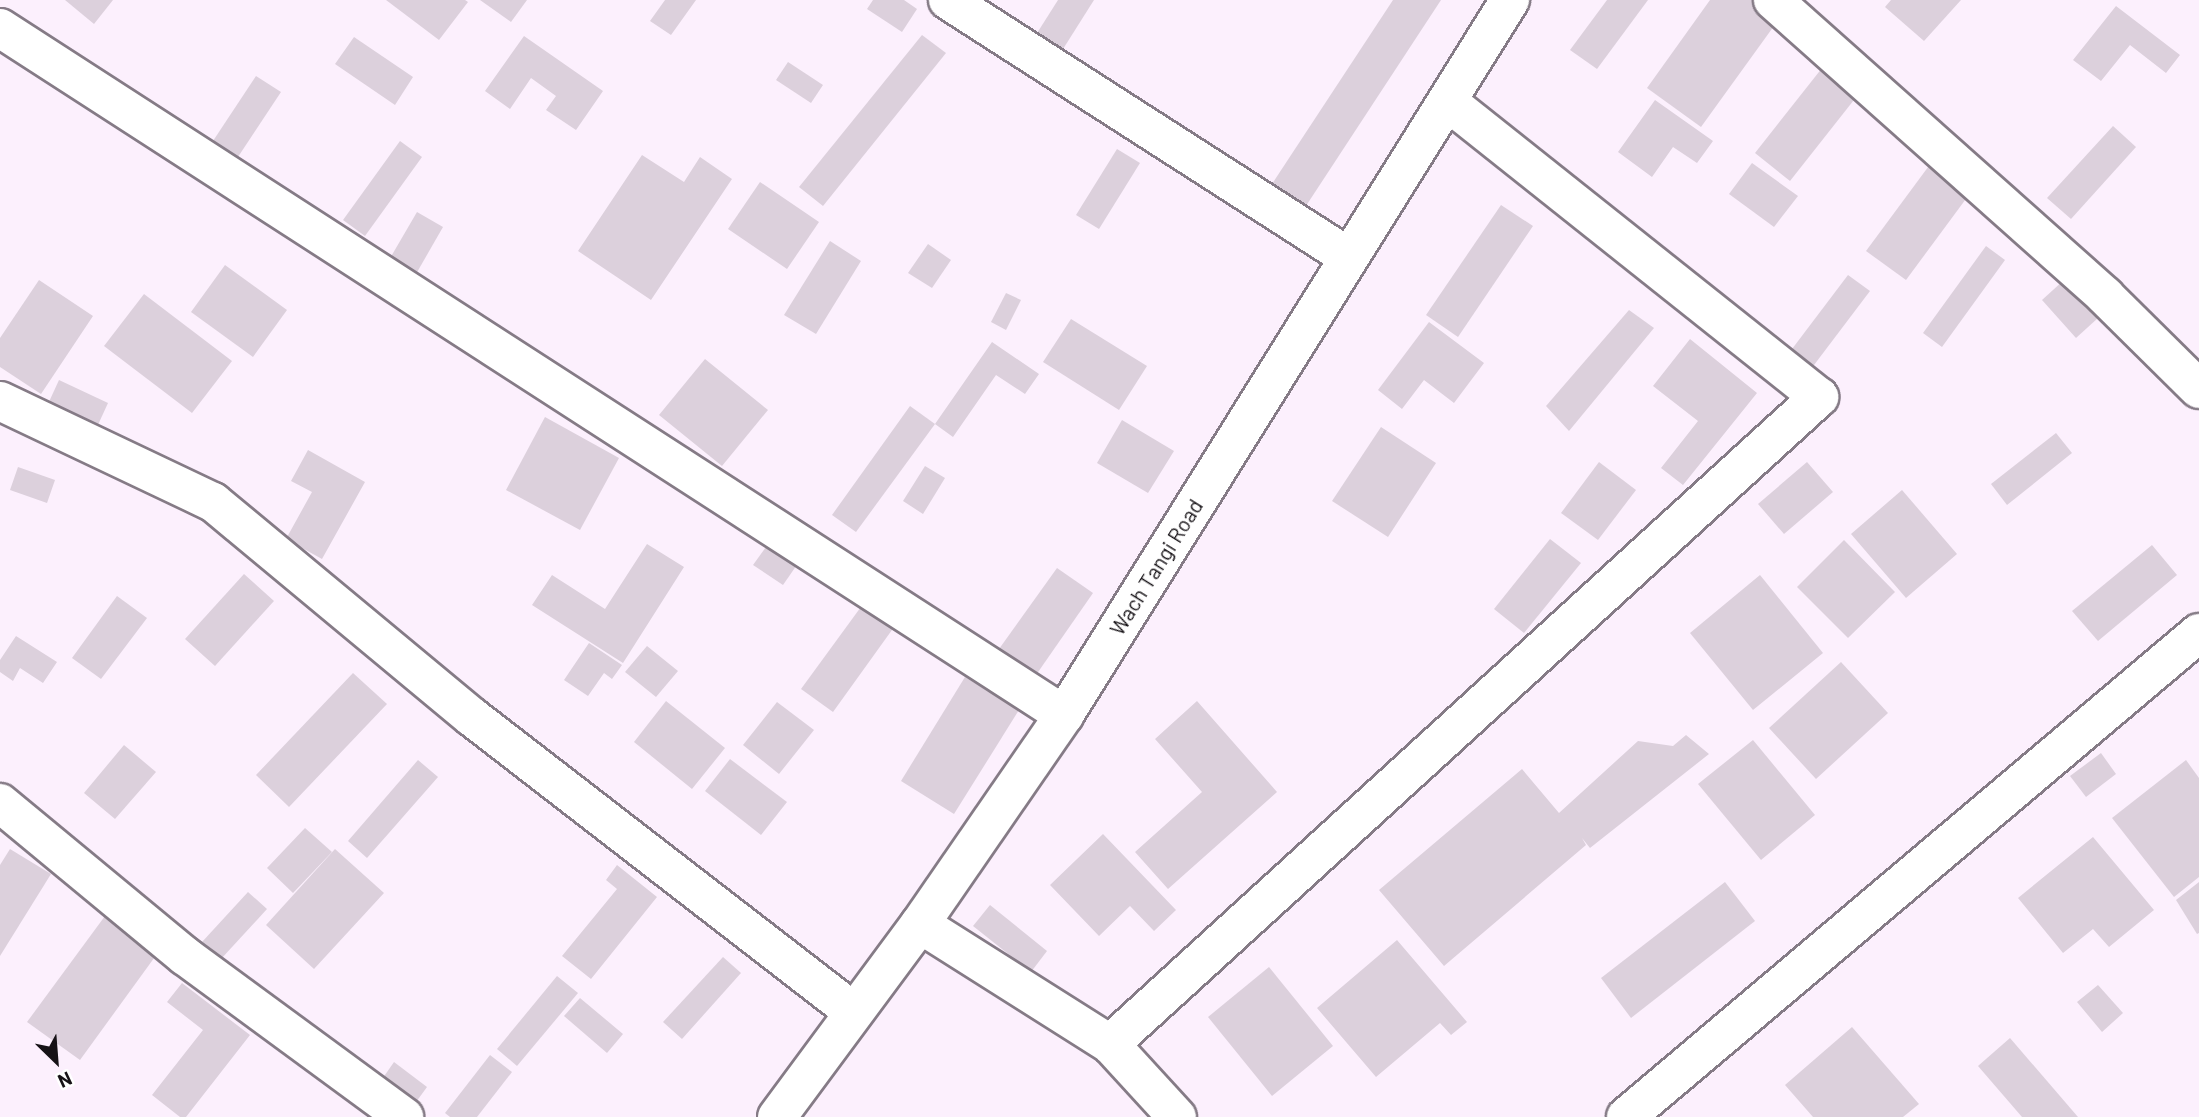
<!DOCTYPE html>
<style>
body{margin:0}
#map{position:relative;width:2199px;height:1117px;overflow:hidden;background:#fcf0fd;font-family:Barlow,sans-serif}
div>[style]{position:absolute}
.building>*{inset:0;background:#dcd0dc}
.roads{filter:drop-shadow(2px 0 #857b86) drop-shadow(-2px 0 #857b86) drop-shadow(0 2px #857b86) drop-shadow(0 -2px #857b86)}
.minor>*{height:38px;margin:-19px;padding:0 19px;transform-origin:19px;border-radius:19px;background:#fff}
.secondary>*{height:38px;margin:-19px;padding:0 19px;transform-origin:19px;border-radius:19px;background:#fff}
span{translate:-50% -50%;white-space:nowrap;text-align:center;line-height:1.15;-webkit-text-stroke:5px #fff;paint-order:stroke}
.street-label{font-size:21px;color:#161216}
.north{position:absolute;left:21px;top:1026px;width:70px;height:70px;-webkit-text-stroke:5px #fff;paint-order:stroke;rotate:155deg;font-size:19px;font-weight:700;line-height:28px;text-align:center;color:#161216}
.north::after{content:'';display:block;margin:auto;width:24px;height:32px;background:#161216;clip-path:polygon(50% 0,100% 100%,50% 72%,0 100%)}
</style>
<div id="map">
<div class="building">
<div style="clip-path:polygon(65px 0,113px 0,94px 24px)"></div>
<div style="clip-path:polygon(386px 0,465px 0,468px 2px,439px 40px)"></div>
<div style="clip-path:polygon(480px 0,527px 0,511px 22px)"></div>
<div style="clip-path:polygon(665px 0,696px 0,671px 35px,650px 21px)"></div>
<div style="clip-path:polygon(873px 0,904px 0,917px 9px,902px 32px,867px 9px)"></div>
<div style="clip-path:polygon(1058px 0,1094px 0,1058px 57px,1032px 41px)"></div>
<div style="clip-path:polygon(1393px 0,1441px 0,1302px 212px,1268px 190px)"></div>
<div style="clip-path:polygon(1607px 0,1648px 0,1597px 69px,1570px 50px)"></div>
<div style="clip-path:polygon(1710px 0,1752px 0,1779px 19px,1701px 127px,1647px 88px)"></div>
<div style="clip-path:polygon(1891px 0,1961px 0,1924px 41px,1885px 7px)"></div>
<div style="clip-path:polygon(2116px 6px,2180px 55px,2166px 73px,2130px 45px,2101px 81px,2073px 60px)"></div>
<div style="clip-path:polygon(922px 35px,946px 53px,823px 206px,799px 187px)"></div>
<div style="clip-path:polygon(524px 36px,603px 91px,576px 130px,546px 110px,556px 96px,531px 78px,510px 109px,485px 91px)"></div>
<div style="clip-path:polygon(354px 37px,413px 77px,395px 105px,335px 64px)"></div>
<div style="clip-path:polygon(788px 62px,823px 85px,811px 103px,776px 80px)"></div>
<div style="clip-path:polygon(1826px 63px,1861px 91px,1790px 181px,1755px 153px)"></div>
<div style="clip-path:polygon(256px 76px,281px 92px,232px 166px,207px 150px)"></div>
<div style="clip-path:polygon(1655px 100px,1713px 141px,1697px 163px,1673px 147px,1652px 177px,1618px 152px)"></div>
<div style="clip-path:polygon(2113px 126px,2136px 147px,2071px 219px,2047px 198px)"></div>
<div style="clip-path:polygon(400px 141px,422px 157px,365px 236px,343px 220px)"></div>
<div style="clip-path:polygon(1117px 149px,1140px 163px,1099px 229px,1076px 215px)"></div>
<div style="clip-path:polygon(642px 155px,684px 182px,700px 157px,732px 179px,651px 300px,578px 251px)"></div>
<div style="clip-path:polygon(1934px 159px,1974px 188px,1906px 280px,1866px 251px)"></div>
<div style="clip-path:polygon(1752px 163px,1798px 196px,1774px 227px,1729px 194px)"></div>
<div style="clip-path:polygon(760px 182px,819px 222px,787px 269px,728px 229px)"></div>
<div style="clip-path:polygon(1501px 205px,1533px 226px,1458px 337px,1426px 315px)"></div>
<div style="clip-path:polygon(417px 212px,443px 227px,416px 274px,389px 260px)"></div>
<div style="clip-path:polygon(830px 241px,861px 261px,816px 334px,784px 315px)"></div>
<div style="clip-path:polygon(928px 244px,951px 260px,932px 288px,908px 273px)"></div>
<div style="clip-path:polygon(1986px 246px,2005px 260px,1942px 347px,1923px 333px)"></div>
<div style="clip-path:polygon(225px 265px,287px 310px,253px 357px,191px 312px)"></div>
<div style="clip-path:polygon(1848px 275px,1870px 291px,1811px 369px,1789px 353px)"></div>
<div style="clip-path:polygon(39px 280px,93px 316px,41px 394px,0 367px,0 338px)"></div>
<div style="clip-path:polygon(2064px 280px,2098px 318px,2076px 338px,2042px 300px)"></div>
<div style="clip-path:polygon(1006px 293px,1021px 300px,1006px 330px,991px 322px)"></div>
<div style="clip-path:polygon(144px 294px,232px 361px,192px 413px,104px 346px)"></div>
<div style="clip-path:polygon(1629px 310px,1654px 328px,1569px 431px,1546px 406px)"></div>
<div style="clip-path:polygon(1071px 319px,1147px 366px,1119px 410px,1043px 362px)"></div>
<div style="clip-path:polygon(1429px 322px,1484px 363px,1454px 403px,1424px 380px,1402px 409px,1378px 390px)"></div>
<div style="clip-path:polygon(1690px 339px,1757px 393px,1683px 485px,1661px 468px,1698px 421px,1653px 386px)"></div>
<div style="clip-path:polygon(992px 342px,1039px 374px,1025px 394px,996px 375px,953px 437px,935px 424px)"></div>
<div style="clip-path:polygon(705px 359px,768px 410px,722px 466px,659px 415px)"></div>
<div style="clip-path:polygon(59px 380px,108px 403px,97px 427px,48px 404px)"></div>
<div style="clip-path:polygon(910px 406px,935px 424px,856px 532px,832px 515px)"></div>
<div style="clip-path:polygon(545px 417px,619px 458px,580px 530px,506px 490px)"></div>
<div style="clip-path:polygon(1122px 420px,1174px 451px,1148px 493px,1097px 463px)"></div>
<div style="clip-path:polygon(1381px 427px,1436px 463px,1388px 537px,1332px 501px)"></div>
<div style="clip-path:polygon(2056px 433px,2072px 453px,2007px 505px,1991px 484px)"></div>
<div style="clip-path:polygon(308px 450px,365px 482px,322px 559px,286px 539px,312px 492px,291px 481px)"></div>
<div style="clip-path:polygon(1599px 462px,1636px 490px,1598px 540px,1561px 513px)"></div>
<div style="clip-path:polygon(1807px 462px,1833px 492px,1784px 534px,1758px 504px)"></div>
<div style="clip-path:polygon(925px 466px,945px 478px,923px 514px,903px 501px)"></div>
<div style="clip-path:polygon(18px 467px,55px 480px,47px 503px,10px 490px)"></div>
<div style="clip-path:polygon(1902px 490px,1957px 554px,1906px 598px,1851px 534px)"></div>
<div style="clip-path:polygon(1550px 539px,1581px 563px,1524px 633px,1494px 609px)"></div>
<div style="clip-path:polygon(771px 540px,801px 559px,783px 585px,753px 565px)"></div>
<div style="clip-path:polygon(1844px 540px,1895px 592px,1848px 638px,1797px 587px)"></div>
<div style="clip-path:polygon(647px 544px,684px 567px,623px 663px,532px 605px,552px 575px,605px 609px)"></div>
<div style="clip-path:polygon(2152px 545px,2177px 575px,2098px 641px,2072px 611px)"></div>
<div style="clip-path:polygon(1057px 568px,1093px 593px,1036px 675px,999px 649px)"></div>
<div style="clip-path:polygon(244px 574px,274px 601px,215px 666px,185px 639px)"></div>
<div style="clip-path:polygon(1760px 575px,1823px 653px,1753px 710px,1690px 633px)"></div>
<div style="clip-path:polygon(117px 596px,147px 618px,101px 679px,72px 658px)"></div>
<div style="clip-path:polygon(866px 600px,897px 623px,833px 712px,801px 689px)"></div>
<div style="clip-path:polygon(16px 636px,57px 662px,43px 683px,20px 668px,13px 681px,0 672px,0 660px)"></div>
<div style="clip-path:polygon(589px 643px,622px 665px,612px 679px,604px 673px,588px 696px,564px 680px)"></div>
<div style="clip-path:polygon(647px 646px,678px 671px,656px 697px,625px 672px)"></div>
<div style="clip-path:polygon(1841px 662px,1888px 713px,1816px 779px,1769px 728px)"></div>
<div style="clip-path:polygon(353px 673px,387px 704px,289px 807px,256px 775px)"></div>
<div style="clip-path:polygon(965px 677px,1019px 710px,954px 814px,901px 781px)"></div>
<div style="clip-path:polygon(666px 701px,725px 748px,692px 789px,634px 742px)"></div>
<div style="clip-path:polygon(1197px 701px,1277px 792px,1168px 889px,1135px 852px,1202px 792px,1155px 739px)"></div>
<div style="clip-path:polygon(777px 702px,814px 730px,779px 774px,743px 745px)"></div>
<div style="clip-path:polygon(1686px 735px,1709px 754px,1590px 848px,1582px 838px,1586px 845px,1444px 966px,1379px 890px,1522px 769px,1559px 813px,1638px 741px,1673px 746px)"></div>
<div style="clip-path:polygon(1753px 740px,1815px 815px,1761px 860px,1698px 784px)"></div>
<div style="clip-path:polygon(124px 745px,156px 772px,115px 819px,84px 793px)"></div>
<div style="clip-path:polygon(2101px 753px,2116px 774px,2086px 797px,2070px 776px)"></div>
<div style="clip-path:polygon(730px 759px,787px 802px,761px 835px,705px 791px)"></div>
<div style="clip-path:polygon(418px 760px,438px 777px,367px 858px,348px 841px)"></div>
<div style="clip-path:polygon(2186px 760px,2199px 778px,2199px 877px,2174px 897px,2112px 818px)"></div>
<div style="clip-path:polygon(305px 828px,332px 852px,293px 893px,267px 868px)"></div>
<div style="clip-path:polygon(1103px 834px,1176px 910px,1154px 931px,1130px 906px,1099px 936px,1050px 885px)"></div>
<div style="clip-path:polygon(2093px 837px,2154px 910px,2109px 947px,2093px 929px,2063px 953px,2018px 898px)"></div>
<div style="clip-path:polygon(10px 849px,51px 874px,0 956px,0 865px)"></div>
<div style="clip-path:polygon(335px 849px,384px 893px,314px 969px,266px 925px)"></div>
<div style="clip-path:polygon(617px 865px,657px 897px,591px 979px,562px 956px,617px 889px,606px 880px)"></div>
<div style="clip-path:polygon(1725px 882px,1755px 921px,1631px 1018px,1601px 978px)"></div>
<div style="clip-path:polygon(2199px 882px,2199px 933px,2197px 934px,2176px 900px)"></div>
<div style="clip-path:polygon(248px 892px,267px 909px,221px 959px,202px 942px)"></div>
<div style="clip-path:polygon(990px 905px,1047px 951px,1031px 972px,973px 926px)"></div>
<div style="clip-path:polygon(105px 916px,157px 954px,80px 1060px,27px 1022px)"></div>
<div style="clip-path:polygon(1397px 940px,1467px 1022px,1451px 1035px,1440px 1023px,1376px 1077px,1317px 1008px)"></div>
<div style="clip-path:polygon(723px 957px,741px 973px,682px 1039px,663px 1022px)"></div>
<div style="clip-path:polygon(1269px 967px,1333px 1046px,1272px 1096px,1208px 1017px)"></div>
<div style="clip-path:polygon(557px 976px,578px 993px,517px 1066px,497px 1049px)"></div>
<div style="clip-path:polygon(182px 983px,250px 1035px,186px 1117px,180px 1117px,152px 1095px,203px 1030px,167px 1002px)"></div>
<div style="clip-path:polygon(2098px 985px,2123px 1013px,2102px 1032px,2077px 1002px)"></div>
<div style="clip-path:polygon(580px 998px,623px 1034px,607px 1053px,564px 1016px)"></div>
<div style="clip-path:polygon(1852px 1027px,1919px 1104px,1903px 1117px,1813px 1117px,1785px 1085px)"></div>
<div style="clip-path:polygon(2010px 1038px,2078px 1117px,2022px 1117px,1978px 1066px)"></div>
<div style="clip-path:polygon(490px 1055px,512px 1072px,477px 1117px,450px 1117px,445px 1113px)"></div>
<div style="clip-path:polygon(394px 1062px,427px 1087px,411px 1109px,378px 1085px)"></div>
</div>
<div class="roads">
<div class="minor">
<div style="left:948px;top:0;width:475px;rotate:32.7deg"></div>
<div style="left:1773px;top:0;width:445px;rotate:41.7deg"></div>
<div style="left:2105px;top:296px;width:132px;rotate:44.7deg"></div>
<div style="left:0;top:28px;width:1267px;rotate:32.85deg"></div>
<div style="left:0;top:401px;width:236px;rotate:25.4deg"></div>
<div style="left:213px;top:502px;width:337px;rotate:39.7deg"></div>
<div style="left:472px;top:717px;width:481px;rotate:37.7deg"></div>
<div style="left:0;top:803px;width:240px;rotate:39.6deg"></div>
<div style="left:185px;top:956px;width:272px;rotate:36.3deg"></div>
<div style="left:920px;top:924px;width:225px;rotate:32.3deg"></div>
<div style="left:1110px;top:1044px;width:99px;rotate:47.5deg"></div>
<div style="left:1110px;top:1044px;width:960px;rotate:-42.38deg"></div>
<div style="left:1819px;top:397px;width:474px;rotate:-141.5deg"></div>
<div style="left:1626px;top:1117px;width:750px;rotate:-40.19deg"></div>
</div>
<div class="secondary">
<div style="left:777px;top:1117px;width:240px;rotate:-53.5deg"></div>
<div style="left:920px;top:924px;width:254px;rotate:-55.4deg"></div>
<div style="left:1064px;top:715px;width:843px;rotate:-58.05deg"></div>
</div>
</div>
<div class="street-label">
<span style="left:1156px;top:567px;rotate:-58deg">Wach Tangi Road</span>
</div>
<div class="north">N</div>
</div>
